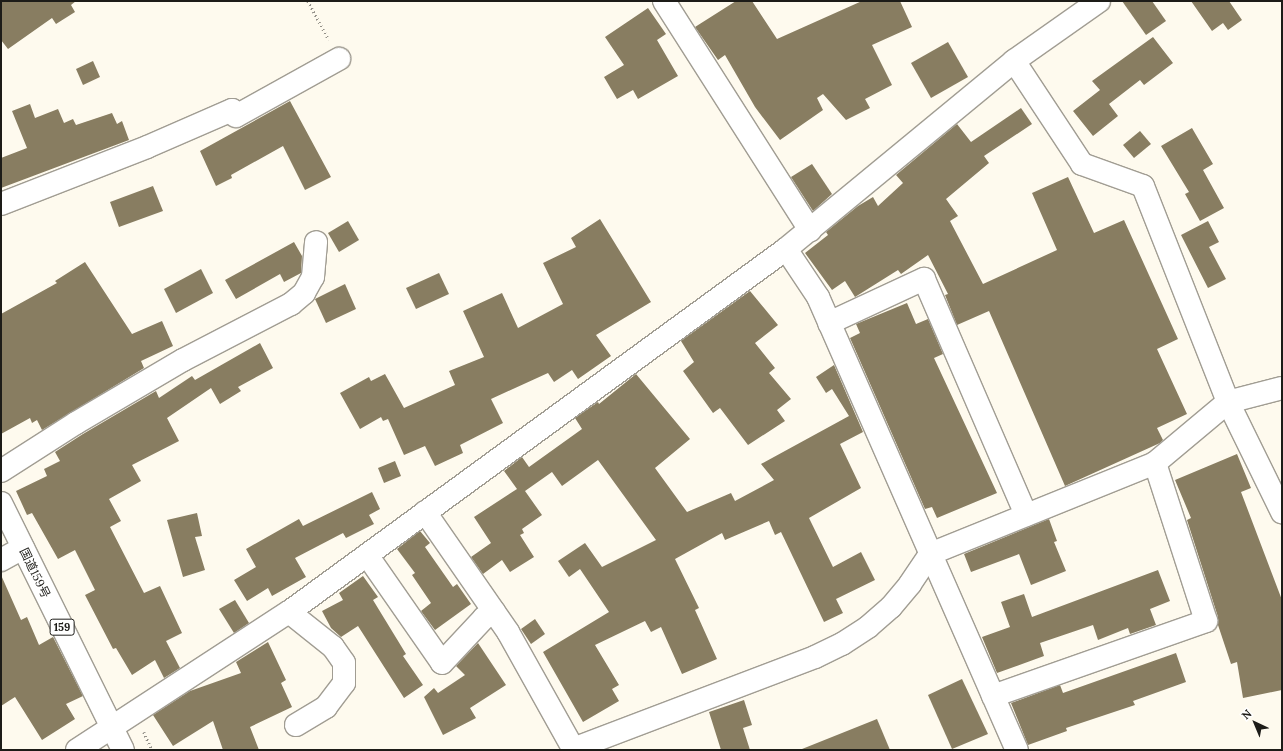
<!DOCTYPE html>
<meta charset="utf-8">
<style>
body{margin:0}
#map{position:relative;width:1283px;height:751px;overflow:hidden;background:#fefaee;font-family:Lora,"Noto Sans JP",serif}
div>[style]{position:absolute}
.building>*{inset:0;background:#887d61}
.path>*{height:2.5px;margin-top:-1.25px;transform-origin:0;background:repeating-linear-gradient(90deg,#949189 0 1px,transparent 0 4px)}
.roads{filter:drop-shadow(1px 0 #a19d93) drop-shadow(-1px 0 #a19d93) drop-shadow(0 1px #a19d93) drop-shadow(0 -1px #a19d93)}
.minor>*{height:22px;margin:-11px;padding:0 11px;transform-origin:11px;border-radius:11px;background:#fff}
.highway>*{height:22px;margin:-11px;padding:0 11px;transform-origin:11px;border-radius:11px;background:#fff}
span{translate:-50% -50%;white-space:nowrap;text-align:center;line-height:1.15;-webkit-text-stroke:3px #fff;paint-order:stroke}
.shield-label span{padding:1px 3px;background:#fff;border:1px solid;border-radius:3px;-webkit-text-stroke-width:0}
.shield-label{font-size:11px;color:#1d1c18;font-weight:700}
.street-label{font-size:12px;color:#1d1c18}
.frame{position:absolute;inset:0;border:2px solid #1d1c18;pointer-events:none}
.north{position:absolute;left:1235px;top:703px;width:40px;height:40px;-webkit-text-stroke:3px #fff;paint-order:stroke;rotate:316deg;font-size:11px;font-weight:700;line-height:16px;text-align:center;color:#1d1c18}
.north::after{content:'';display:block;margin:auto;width:14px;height:18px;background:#1d1c18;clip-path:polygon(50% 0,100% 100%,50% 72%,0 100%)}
</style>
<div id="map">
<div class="building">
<div style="clip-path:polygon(1px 1px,76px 1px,71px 5px,75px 12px,56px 24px,52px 18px,8px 49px,1px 40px)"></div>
<div style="clip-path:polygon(736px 1px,752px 1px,777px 39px,862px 1px,900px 1px,912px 27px,872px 45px,892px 85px,865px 99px,870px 108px,846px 120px,823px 94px,817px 98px,823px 110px,780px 140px,755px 107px,725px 55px,718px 60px,695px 27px)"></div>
<div style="clip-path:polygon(1122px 1px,1152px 1px,1166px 21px,1146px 35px)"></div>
<div style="clip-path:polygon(1191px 1px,1229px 1px,1242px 20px,1228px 30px,1223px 23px,1212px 31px)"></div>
<div style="clip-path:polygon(648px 8px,666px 34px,657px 40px,678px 76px,638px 99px,633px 90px,617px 99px,604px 77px,624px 65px,605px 37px)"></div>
<div style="clip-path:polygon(1153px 37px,1173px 63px,1144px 85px,1140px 80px,1109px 104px,1118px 116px,1093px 136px,1073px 111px,1100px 90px,1092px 81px)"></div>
<div style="clip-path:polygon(948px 42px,968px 77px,931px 98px,911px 63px)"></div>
<div style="clip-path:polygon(93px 61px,100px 77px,83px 85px,76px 69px)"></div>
<div style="clip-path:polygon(290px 101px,331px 177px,305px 190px,283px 146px,231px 175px,232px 178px,216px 186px,200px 151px)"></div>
<div style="clip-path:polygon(30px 104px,35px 118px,58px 109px,64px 123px,73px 119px,76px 125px,112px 113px,117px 124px,122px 121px,129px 140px,1px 188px,1px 158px,27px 148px,12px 111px)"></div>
<div style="clip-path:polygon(1021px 108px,1032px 124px,984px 156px,989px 163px,946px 199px,958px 216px,950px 221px,983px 284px,1057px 250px,1032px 193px,1068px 177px,1094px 233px,1124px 220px,1178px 339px,1157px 349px,1187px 414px,1157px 428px,1163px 440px,1160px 443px,1065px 486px,989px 311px,957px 325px,945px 295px,948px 294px,928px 255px,901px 274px,898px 270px,855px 297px,845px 281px,832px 290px,805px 253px,828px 235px,826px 232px,858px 206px,873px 197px,878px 206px,903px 183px,896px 175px,957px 124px,971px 142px)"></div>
<div style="clip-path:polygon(1192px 128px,1213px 164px,1203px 170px,1224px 208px,1200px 221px,1185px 194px,1189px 192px,1161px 146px)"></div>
<div style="clip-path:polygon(1140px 131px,1151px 144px,1134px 158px,1123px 145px)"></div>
<div style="clip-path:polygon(812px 164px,832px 194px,813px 211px,791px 177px)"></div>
<div style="clip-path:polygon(153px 186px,163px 211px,119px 227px,110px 202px)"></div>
<div style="clip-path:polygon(600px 219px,651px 302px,596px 335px,611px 356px,578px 379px,572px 370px,554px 382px,548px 373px,491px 399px,503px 423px,460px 445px,463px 453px,435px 466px,425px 446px,404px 455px,388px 419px,383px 421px,381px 417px,360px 429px,340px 393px,369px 377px,371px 381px,385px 374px,404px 408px,455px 385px,449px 371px,484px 357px,463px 311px,502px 293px,518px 328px,563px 304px,543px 263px,576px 247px,571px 238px)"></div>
<div style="clip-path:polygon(348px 221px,359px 240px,339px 252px,328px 233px)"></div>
<div style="clip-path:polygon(1208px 221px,1219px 242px,1209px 247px,1226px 279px,1208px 288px,1181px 235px)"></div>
<div style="clip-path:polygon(294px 242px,302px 256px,301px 273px,284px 282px,280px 274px,236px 299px,225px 280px)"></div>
<div style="clip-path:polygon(85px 262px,132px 334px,162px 321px,173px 346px,141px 361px,144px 368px,42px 430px,37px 420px,32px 423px,30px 418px,1px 434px,1px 314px,57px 283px,55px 281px)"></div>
<div style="clip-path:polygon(201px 269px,213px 293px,176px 313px,164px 289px)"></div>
<div style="clip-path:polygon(439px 273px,449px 294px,416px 309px,406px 288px)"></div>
<div style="clip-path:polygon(345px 284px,356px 309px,326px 323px,315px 299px)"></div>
<div style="clip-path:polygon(750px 291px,778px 325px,755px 343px,775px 368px,769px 373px,791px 399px,777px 410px,785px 421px,748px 445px,720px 408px,713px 413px,683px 371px,694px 362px,681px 341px)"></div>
<div style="clip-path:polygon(907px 303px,916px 324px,928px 319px,943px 354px,934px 358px,997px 493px,937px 518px,932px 507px,925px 509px,850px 338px,860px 333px,856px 324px)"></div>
<div style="clip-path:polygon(260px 343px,273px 368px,238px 387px,241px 391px,220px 404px,211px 388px,167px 418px,179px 441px,132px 465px,141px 481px,109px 499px,121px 521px,110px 527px,144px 593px,160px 586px,182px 633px,166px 641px,180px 668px,164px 678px,155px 660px,132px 675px,116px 648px,113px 649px,85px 595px,95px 590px,75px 550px,58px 559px,32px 513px,27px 515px,16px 491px,47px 476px,44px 469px,60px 461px,55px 452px,83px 434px,156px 391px,159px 398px,192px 376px,195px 380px)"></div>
<div style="clip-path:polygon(834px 365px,863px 432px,840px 444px,861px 488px,809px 518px,833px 567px,861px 552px,875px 580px,836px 599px,843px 613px,824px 622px,781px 532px,775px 535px,769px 521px,725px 540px,722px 533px,675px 559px,699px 608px,695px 610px,717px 659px,682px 674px,661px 627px,651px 632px,645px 621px,595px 645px,619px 685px,612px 689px,619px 701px,583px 722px,543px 652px,609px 612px,580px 569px,569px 577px,558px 561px,585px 543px,602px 567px,656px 540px,598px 460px,562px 486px,552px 472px,525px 491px,542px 515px,522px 529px,524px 533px,520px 535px,534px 557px,510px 572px,502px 560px,483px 574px,471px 557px,491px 543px,474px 517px,517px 489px,504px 471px,522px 457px,529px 467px,582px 429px,575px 418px,598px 402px,599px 404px,636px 374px,690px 439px,655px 468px,687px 512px,731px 493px,735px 501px,774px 480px,761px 464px,849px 416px,832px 389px,826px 393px,816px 377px)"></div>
<div style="clip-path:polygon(1237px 454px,1251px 488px,1241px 492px,1282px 600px,1282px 690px,1243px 698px,1237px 662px,1231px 664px,1218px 625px,1218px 617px,1187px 520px,1191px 518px,1175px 480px)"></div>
<div style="clip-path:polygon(395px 461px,401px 476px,384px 483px,378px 468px)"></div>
<div style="clip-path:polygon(372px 492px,380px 509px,369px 515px,374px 524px,346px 538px,343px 533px,295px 558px,306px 577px,272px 596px,268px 588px,247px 601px,234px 580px,256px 567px,246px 549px,299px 519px,303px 526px)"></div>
<div style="clip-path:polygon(197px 513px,202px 536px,195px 537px,205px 570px,183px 577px,167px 520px)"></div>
<div style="clip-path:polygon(1049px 519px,1057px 541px,1054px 542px,1066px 571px,1031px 585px,1019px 554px,971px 572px,964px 554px)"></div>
<div style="clip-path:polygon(420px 531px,430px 543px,425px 547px,453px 587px,457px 584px,471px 604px,435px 630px,421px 611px,431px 603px,412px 575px,415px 573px,397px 549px)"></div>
<div style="clip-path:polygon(1158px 570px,1170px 601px,1150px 609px,1156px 625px,1130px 634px,1128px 628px,1098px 640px,1093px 625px,1040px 643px,1044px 656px,997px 673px,982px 637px,1010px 627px,1001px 602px,1024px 594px,1032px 617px)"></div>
<div style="clip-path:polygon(1px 575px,21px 620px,27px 617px,39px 645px,53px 637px,83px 696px,66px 704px,75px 719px,42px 740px,15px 697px,1px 706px)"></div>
<div style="clip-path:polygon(363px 576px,378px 597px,373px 600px,406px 654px,403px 656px,423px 685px,404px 698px,358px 626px,341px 637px,331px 628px,322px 611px,343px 600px,339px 593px)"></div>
<div style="clip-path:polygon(235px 600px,249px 623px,234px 633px,219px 609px)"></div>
<div style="clip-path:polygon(535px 619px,545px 634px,531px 644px,521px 629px)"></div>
<div style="clip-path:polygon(268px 642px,286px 680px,281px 683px,292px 707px,250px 727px,259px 750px,223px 750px,213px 721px,173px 746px,153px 715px,190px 691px,241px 673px,236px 662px)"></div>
<div style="clip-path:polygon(478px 643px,506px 685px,470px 708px,476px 718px,443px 735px,424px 697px,434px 688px,438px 693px,465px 675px,456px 666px)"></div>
<div style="clip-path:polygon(1176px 653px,1186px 682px,1133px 701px,1135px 705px,1066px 728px,1067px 731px,1028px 745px,1011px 703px,1060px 685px,1063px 693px)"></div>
<div style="clip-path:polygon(962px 679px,988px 734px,952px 749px,928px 695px)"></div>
<div style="clip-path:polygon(744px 700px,752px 725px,743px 728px,750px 750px,721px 750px,709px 712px)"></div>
<div style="clip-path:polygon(877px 719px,890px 750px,802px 750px,802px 749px)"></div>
</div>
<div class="path">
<div style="left:308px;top:1px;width:44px;rotate:61.7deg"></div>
<div style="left:144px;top:732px;width:20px;rotate:66deg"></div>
</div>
<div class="roads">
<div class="minor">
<div style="left:664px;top:1px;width:272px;rotate:57.5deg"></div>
<div style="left:1px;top:204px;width:157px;rotate:-21.3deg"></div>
<div style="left:147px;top:147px;width:93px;rotate:-23.5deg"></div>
<div style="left:232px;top:110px;width:7px;rotate:56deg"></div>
<div style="left:236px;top:116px;width:118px;rotate:-29deg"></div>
<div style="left:786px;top:249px;width:58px;rotate:56.3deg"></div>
<div style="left:818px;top:297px;width:495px;rotate:66.3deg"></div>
<div style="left:829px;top:323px;width:105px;rotate:-24.9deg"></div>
<div style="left:924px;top:279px;width:257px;rotate:66.6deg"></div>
<div style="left:1282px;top:388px;width:56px;rotate:165.5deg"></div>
<div style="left:1228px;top:402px;width:123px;rotate:63.9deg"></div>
<div style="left:1px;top:471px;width:89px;rotate:-32.6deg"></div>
<div style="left:76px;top:423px;width:124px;rotate:-30.5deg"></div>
<div style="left:183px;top:360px;width:122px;rotate:-27.4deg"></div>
<div style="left:291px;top:304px;width:17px;rotate:-40deg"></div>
<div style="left:304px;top:293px;width:18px;rotate:-61deg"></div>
<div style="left:313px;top:277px;width:35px;rotate:-85deg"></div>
<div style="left:425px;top:512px;width:146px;rotate:55.3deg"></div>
<div style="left:508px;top:632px;width:135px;rotate:60.8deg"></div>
<div style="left:367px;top:555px;width:131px;rotate:55.2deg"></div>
<div style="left:442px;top:663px;width:62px;rotate:-47deg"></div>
<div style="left:484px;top:618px;width:12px;rotate:-31deg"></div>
<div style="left:1px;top:560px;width:25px;rotate:-29deg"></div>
<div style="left:289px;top:612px;width:56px;rotate:38.5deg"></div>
<div style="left:333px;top:647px;width:19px;rotate:55deg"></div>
<div style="left:344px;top:663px;width:20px;rotate:90deg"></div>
<div style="left:344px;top:683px;width:30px;rotate:127deg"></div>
<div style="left:326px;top:707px;width:35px;rotate:149deg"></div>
<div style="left:993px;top:696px;width:226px;rotate:-19.4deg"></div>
<div style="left:1206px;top:621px;width:166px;rotate:-107.9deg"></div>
<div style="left:573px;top:749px;width:259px;rotate:-20.8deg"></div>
<div style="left:815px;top:657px;width:30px;rotate:-26deg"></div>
<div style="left:842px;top:644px;width:31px;rotate:-33deg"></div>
<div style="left:868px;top:627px;width:30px;rotate:-41deg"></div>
<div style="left:891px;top:607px;width:30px;rotate:-50deg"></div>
<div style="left:910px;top:584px;width:36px;rotate:-56deg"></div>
<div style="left:930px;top:554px;width:243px;rotate:-22deg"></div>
<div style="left:1155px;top:463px;width:95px;rotate:-39.9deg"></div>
<div style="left:1228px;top:402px;width:232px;rotate:-111.5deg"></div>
<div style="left:1143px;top:186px;width:65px;rotate:-160.2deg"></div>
<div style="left:1082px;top:164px;width:123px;rotate:-123.4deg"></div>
<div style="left:77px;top:750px;width:253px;rotate:-33.1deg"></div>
<div style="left:289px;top:612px;width:615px;rotate:-36.14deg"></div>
<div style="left:786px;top:249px;width:296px;rotate:-39.5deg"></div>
<div style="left:1014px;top:61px;width:104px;rotate:-35.2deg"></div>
</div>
<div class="highway">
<div style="left:1px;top:503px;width:275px;rotate:63.7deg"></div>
</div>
</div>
<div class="shield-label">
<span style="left:62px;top:627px">159</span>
</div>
<div class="street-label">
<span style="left:35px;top:573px;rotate:64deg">国道159号</span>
</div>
<div class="frame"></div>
<div class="north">N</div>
</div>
